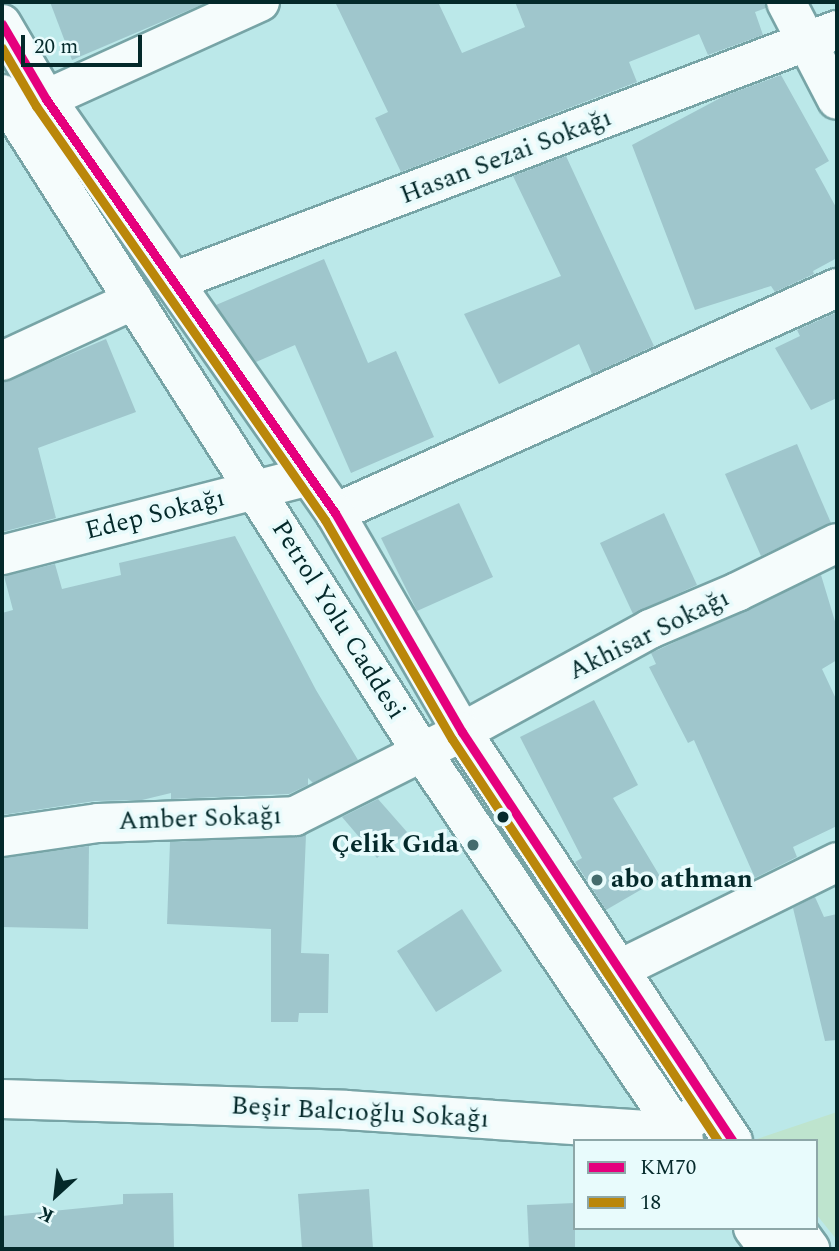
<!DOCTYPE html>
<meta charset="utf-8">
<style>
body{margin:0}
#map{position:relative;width:839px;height:1251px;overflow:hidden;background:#bbe8e9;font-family:Spectral,serif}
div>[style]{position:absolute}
.green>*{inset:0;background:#bee4ce}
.building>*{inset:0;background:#9fc6cc}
.roads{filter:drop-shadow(2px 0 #77a4a6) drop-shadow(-2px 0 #77a4a6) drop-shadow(0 2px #77a4a6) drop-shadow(0 -2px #77a4a6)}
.minor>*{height:38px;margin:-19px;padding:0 19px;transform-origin:19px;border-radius:19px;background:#f5fcfc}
.secondary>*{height:38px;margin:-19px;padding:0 19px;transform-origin:19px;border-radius:19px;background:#f5fcfc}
.bus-1>*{height:9px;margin:-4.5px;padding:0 4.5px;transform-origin:4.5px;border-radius:4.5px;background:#e5007d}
.bus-2>*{height:9px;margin:-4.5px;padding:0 4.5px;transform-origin:4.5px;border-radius:4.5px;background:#ba870a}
.dots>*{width:19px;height:19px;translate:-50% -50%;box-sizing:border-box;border:4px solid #e8fbfc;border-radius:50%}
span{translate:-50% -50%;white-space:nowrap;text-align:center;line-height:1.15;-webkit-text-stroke:7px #e8fbfc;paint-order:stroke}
.street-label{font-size:26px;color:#04292a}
.poi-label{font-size:26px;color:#04292a;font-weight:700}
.right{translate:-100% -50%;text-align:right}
.left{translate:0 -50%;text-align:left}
.frame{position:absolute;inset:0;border:4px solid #04292a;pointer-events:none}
.legend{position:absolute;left:573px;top:1139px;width:245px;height:91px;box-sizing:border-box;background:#e8fbfc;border:2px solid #8da7a8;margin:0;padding:9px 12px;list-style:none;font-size:21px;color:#04292a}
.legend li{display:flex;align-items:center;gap:14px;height:35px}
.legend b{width:35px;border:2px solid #8da7a8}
.north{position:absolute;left:21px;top:1160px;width:70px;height:70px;-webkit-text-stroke:5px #e8fbfc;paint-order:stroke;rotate:207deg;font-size:19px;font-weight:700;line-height:28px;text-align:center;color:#04292a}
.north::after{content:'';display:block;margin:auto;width:24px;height:32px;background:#04292a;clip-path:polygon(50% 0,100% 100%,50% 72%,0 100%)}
.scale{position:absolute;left:21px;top:35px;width:121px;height:32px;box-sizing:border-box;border:4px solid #04292a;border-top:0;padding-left:9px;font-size:21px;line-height:24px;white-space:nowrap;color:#04292a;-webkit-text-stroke:5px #e8fbfc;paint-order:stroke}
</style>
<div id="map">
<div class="green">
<div style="clip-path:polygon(837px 1112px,837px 1240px,816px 1214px,816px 1141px,757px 1139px)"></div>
</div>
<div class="building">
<div style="clip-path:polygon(50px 2px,208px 2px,72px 60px)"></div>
<div style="clip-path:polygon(335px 2px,438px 2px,462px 53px,525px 27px,515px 2px,764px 2px,766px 8px,755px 12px,763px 35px,708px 55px,699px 34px,629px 62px,637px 82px,401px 172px,375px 118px,388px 112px)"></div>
<div style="clip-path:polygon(781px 75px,829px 161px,815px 169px,837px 209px,837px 258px,813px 271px,814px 274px,775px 292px,771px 286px,695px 310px,632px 145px,724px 96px)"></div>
<div style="clip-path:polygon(566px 156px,654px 346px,592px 374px,579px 344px,499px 384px,464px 314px,561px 276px,513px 176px)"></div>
<div style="clip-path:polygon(324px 259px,368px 363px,396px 351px,434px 437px,351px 473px,295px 345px,256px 362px,216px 305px)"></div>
<div style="clip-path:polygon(835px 313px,837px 398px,811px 410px,775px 348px,800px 336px,797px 330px)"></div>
<div style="clip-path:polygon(106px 339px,136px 412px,38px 448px,56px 518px,2px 532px,2px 383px)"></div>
<div style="clip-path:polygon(797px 444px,831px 523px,761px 556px,725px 474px)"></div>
<div style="clip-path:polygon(459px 503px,493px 577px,417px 611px,381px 538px)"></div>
<div style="clip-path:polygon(664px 513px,697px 585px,633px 614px,600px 543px)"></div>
<div style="clip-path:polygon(235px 536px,316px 690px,358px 760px,313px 783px,308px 778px,308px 785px,289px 794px,171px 799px,171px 793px,142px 800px,95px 801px,2px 815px,2px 613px,13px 610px,4px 576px,55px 564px,62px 589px,121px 575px,119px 563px)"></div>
<div style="clip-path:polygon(821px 575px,837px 628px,837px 660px,822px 669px,837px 701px,837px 826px,793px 847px,797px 857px,755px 878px,694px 740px,688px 743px,649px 667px,656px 664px,651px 653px)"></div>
<div style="clip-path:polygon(594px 700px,638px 785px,613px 798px,661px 878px,606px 910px,575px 862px,582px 858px,520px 737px)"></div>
<div style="clip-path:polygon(378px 799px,407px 832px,377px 858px,342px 817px)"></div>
<div style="clip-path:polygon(306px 835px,301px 953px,329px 954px,328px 1013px,299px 1013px,298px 1022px,271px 1022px,271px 929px,167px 924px,170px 842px)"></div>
<div style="clip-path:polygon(89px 846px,88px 929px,2px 927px,2px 858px)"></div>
<div style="clip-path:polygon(815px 897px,824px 917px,837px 914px,837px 1040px,825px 1041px,793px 908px)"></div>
<div style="clip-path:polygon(462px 909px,502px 971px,436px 1012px,397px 951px)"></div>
<div style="clip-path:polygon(369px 1189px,373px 1249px,302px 1249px,298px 1194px)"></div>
<div style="clip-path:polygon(173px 1193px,174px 1249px,2px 1249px,2px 1216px,123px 1204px,123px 1194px)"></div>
<div style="clip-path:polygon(575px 1203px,575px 1249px,529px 1249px,527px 1205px)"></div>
</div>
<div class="roads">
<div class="minor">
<div style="left:786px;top:2px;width:110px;rotate:62.5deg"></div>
<div style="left:14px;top:107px;width:33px;rotate:-14deg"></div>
<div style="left:46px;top:99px;width:235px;rotate:-24.4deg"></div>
<div style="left:175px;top:281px;width:708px;rotate:-20.76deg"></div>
<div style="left:2px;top:361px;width:145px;rotate:-24.8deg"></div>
<div style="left:335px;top:513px;width:550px;rotate:-24.14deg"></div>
<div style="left:2px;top:555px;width:317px;rotate:-14.4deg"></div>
<div style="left:2px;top:837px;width:97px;rotate:-8.3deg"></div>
<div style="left:98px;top:823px;width:197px;rotate:-2deg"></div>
<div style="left:295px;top:816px;width:187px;rotate:-26.7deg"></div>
<div style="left:462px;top:732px;width:214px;rotate:-28.7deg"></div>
<div style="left:650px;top:629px;width:95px;rotate:-23deg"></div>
<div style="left:737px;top:592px;width:111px;rotate:-26.1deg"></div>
<div style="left:620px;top:969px;width:242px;rotate:-26.2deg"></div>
<div style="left:2px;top:1099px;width:344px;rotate:1.8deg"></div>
<div style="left:346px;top:1110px;width:332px;rotate:3.8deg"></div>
<div style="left:677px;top:1132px;width:41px;rotate:-43deg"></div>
</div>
<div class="secondary">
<div style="left:2px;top:24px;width:87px;rotate:59.6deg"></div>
<div style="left:46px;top:99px;width:505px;rotate:55.08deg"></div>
<div style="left:335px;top:513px;width:253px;rotate:59.9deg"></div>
<div style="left:462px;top:732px;width:491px;rotate:56.5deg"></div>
<div style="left:2px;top:94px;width:766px;rotate:57.47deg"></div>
<div style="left:414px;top:740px;width:483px;rotate:56deg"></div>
<div style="left:753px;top:1228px;width:26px;rotate:53deg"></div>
<div style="left:795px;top:1228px;width:26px;rotate:54deg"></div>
</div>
</div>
<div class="bus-1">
<div style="left:2px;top:24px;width:87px;rotate:59.6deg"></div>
<div style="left:46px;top:99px;width:505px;rotate:55.08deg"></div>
<div style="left:335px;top:513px;width:253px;rotate:59.9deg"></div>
<div style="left:462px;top:732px;width:491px;rotate:56.5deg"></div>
</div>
<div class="bus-2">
<div style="left:2px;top:48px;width:67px;rotate:59.6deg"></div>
<div style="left:36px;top:106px;width:505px;rotate:55.08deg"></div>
<div style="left:325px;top:520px;width:253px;rotate:59.9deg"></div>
<div style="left:452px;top:739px;width:482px;rotate:56.5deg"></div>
</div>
<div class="dots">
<div style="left:503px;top:817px;background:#04292a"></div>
<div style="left:473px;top:845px;background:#446c6d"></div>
<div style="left:597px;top:880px;background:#446c6d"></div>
</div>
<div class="street-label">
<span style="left:506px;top:157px;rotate:-21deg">Hasan Sezai Sokağı</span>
<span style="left:155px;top:515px;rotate:-14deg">Edep Sokağı</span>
<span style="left:338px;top:620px;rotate:58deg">Petrol Yolu Caddesi</span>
<span style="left:649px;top:635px;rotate:-26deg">Akhisar Sokağı</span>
<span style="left:200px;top:819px;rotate:-2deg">Amber Sokağı</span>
<span style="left:360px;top:1113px;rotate:3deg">Beşir Balcıoğlu Sokağı</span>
</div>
<div class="poi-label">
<span class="right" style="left:459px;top:845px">Çelik Gıda</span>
<span class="left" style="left:611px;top:880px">abo athman</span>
</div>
<div class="frame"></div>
<ul class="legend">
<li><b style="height:9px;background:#e5007d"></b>KM70</li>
<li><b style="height:9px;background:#ba870a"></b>18</li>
</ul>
<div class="north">K</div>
<div class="scale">20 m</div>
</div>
